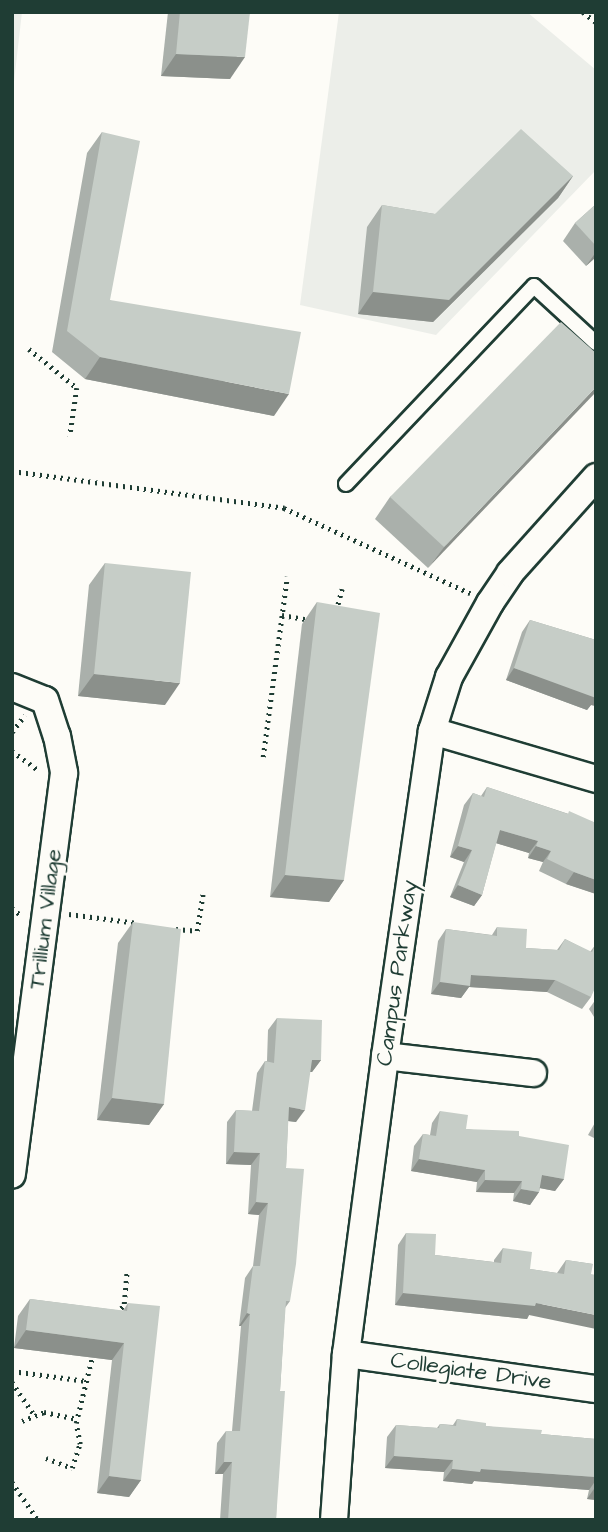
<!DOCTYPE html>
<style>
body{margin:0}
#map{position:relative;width:608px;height:1532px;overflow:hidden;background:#fdfcf7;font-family:"Architects Daughter",sans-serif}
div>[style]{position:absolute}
.built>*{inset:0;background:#eceee9}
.path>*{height:4.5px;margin-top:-2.25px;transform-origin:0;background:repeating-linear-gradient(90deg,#1f3d34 0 2px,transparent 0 7px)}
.roads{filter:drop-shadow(2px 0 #1f3d34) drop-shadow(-2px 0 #1f3d34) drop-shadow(0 2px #1f3d34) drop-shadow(0 -2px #1f3d34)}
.service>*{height:14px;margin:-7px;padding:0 7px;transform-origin:7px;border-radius:7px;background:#fdfcf7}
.minor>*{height:26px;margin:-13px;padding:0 13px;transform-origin:13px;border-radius:13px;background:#fdfcf7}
.wall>*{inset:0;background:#aab0ab}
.shaded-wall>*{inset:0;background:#8b908b}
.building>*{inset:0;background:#c6cdc7}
span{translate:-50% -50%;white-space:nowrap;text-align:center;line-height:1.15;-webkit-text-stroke:5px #fdfcf7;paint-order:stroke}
.street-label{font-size:23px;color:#1f3d34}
.frame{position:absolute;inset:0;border:14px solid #1f3d34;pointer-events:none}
</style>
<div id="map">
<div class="built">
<div style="clip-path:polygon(12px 12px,22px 12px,12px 99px)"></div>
<div style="clip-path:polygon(339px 12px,527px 12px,596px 70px,596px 170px,436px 335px,300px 305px)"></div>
</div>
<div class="path">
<div style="left:583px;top:12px;width:16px;rotate:38deg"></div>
<div style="left:29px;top:349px;width:62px;rotate:39.1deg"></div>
<div style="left:77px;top:388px;width:49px;rotate:98.3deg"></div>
<div style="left:12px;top:471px;width:275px;rotate:7.7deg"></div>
<div style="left:284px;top:508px;width:205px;rotate:24.6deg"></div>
<div style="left:336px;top:611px;width:23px;rotate:-75deg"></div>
<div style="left:282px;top:615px;width:28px;rotate:10deg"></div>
<div style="left:12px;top:732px;width:21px;rotate:-53deg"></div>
<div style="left:12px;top:751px;width:34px;rotate:36deg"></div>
<div style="left:263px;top:757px;width:182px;rotate:-82.4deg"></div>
<div style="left:12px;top:908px;width:13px;rotate:39deg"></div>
<div style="left:69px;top:914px;width:69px;rotate:7.5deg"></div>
<div style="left:176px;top:929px;width:21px;rotate:5deg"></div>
<div style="left:197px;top:931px;width:37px;rotate:-81deg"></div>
<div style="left:117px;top:1314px;width:12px;rotate:-55deg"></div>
<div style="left:124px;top:1304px;width:33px;rotate:-85deg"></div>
<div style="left:12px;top:1371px;width:75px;rotate:7.7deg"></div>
<div style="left:12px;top:1382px;width:41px;rotate:55.9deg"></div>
<div style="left:22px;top:1421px;width:24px;rotate:-22deg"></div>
<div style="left:44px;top:1412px;width:34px;rotate:12deg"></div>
<div style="left:46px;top:1458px;width:28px;rotate:21deg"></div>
<div style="left:72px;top:1468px;width:25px;rotate:-72deg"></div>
<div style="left:80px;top:1444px;width:21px;rotate:-101deg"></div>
<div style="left:76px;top:1423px;width:71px;rotate:-76.2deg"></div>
<div style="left:12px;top:1482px;width:46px;rotate:55.6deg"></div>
</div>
<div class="roads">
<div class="service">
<div style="left:346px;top:484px;width:273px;rotate:-46.5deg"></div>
<div style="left:534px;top:286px;width:84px;rotate:42.6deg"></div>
</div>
<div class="minor">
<div style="left:12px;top:687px;width:35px;rotate:22deg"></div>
<div style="left:45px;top:700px;width:38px;rotate:72deg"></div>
<div style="left:57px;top:736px;width:38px;rotate:79deg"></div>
<div style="left:64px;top:773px;width:405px;rotate:97.4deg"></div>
<div style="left:432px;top:731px;width:171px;rotate:16.3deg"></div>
<div style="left:385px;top:1056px;width:149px;rotate:6.6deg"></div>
<div style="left:346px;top:1354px;width:252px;rotate:8deg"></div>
<div style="left:334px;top:1520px;width:166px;rotate:-85.9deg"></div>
<div style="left:346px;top:1354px;width:301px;rotate:-82.5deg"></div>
<div style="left:385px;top:1056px;width:328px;rotate:-81.8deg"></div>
<div style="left:432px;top:731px;width:57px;rotate:-72.5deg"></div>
<div style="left:449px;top:677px;width:85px;rotate:-61deg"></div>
<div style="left:490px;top:603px;width:36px;rotate:-56deg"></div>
<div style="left:510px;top:573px;width:129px;rotate:-48.1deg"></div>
</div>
</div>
<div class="wall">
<div style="clip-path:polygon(168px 12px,250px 12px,230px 79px,161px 76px)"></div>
<div style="clip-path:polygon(102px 132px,110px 300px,274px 416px,85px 379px,52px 352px,87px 153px)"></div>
<div style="clip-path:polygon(573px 176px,558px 198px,433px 322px,358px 314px,367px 227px,382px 205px,435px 214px)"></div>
<div style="clip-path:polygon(596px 204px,596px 257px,586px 266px,563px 241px,575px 223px)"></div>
<div style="clip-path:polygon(596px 353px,428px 568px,375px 519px,390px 497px)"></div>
<div style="clip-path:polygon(105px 563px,165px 705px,78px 696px,89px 585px)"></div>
<div style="clip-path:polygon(317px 602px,344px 880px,329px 902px,270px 897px,302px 624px)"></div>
<div style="clip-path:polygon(530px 620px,596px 640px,596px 706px,591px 705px,587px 710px,506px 680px,522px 632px)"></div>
<div style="clip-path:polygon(487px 787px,596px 823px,596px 894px,566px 884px,539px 871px,543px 862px,528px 858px,529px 853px,496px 843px,482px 895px,474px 906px,450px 897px,464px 862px,450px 857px,464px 805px,473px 793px,481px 796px)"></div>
<div style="clip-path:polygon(133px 922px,164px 1104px,149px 1125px,97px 1120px,118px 943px)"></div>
<div style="clip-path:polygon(497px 927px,526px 948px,557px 950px,565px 939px,590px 952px,596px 944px,591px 997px,582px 1009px,547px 992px,469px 987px,461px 998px,431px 994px,438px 941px,446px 929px,492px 935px)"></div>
<div style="clip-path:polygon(596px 999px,596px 1020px,589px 1009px)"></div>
<div style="clip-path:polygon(277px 1018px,321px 1060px,312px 1072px,310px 1072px,296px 1122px,288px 1121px,286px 1168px,290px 1301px,285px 1308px,280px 1391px,276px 1520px,220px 1520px,223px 1474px,215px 1474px,217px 1443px,226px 1431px,232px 1431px,241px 1326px,239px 1326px,245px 1278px,253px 1266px,259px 1215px,248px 1214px,251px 1165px,226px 1164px,227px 1122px,236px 1110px,252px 1111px,257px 1073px,265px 1061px,267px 1061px,268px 1030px)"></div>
<div style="clip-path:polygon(440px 1111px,466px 1129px,519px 1136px,564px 1179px,555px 1191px,540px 1188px,539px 1192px,530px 1205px,513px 1201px,514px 1193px,476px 1192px,477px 1182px,411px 1171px,414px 1146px,423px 1134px,430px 1135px,432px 1123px)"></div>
<div style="clip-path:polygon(596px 1121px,596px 1139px,588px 1135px)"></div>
<div style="clip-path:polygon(406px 1233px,435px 1255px,494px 1262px,494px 1260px,503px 1248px,530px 1269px,557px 1273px,566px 1260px,593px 1264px,529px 1315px,527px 1319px,395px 1305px,398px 1245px)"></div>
<div style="clip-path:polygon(30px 1299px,123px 1311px,128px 1303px,141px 1480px,129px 1497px,97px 1493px,112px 1360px,14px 1348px,18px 1316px)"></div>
<div style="clip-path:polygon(457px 1419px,486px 1426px,541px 1434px,596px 1439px,596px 1500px,587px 1499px,589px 1490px,474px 1481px,472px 1484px,443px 1481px,444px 1472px,385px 1468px,387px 1437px,396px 1425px,437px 1428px,440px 1424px,453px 1425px)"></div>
</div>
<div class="shaded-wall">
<div style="clip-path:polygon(176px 54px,245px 57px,230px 79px,161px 76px)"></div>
<div style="clip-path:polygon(573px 176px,558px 198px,433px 322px,358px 314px,373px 292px)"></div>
<div style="clip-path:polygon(596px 252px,596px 257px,586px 266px)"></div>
<div style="clip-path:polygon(100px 357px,289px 394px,274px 416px,85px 379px)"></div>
<div style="clip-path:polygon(596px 387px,596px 392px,428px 568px,444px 547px)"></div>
<div style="clip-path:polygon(514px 668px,596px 695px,596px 706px,591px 705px,587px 710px,506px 680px)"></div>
<div style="clip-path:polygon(94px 674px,180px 683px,165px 705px,78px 696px)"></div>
<div style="clip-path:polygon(500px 830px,538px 841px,529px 853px,492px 842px)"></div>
<div style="clip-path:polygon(458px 846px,472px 850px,464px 862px,450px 857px)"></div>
<div style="clip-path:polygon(536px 846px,551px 851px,543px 862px,528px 858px)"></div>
<div style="clip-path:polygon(574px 872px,596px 880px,596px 894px,566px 884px)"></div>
<div style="clip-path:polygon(285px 875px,344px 880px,329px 902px,270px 897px)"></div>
<div style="clip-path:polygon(458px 885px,482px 895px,474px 906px,450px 897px)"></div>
<div style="clip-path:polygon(471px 975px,555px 980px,547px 992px,469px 987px,461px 998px,431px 994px,440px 982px)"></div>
<div style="clip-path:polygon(312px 1060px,321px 1060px,312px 1072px,303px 1072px)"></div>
<div style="clip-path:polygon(112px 1098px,164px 1104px,149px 1125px,97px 1120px)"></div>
<div style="clip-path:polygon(289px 1107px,305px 1110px,296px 1122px,280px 1120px)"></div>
<div style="clip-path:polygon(234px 1152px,260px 1153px,251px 1165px,226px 1164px)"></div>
<div style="clip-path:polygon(419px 1159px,485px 1170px,477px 1182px,411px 1171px)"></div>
<div style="clip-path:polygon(542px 1175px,564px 1179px,555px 1191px,534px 1187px)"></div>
<div style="clip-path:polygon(485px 1180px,522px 1181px,514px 1193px,476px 1192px)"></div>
<div style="clip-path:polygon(521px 1189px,539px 1192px,530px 1205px,513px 1201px)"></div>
<div style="clip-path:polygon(256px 1202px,268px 1203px,259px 1215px,248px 1214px)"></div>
<div style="clip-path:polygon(403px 1293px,536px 1303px,596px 1315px,596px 1329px,529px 1315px,527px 1319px,395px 1305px)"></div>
<div style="clip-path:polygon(247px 1313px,250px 1314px,241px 1326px,239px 1326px)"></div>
<div style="clip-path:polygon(26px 1330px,124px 1343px,112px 1360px,14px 1348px)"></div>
<div style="clip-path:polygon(394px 1456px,453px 1460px,444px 1472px,385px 1468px)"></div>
<div style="clip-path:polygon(224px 1462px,232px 1462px,223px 1474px,215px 1474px)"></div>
<div style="clip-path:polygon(452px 1469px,481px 1469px,596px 1477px,596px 1480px,589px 1490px,474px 1481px,472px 1484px,443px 1481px)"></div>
<div style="clip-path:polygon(109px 1476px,141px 1480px,129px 1497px,97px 1493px)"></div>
<div style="clip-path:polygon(596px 1487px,596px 1500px,587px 1499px,596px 1486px)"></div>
</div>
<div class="building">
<div style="clip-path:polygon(180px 12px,250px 12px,245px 57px,176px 54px)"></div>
<div style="clip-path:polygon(521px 129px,573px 176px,449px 300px,373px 292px,382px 205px,435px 214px)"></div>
<div style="clip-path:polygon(102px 132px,140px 141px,110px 300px,301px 332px,289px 394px,100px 357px,67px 331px)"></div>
<div style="clip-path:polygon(596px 204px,596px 246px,575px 223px)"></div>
<div style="clip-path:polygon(561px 322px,596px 353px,596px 387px,444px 547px,390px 497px)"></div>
<div style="clip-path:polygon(105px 563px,191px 572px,180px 683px,94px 674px)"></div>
<div style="clip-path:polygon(317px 602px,380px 613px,344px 880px,285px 875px)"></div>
<div style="clip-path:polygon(530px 620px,596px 640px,596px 698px,514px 668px)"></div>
<div style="clip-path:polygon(487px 787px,568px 814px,569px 811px,596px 823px,596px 880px,574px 872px,547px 859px,551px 851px,536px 846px,538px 841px,500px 830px,482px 895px,458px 885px,472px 850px,458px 846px,473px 793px,484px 797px)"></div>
<div style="clip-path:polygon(133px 922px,181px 929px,164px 1104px,112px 1098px)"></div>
<div style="clip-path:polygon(497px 927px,527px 929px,526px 948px,559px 950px,565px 939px,592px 952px,596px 944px,596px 986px,591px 997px,555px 980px,471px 975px,470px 986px,440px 982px,446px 929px,497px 936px)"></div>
<div style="clip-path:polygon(277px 1018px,322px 1020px,321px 1060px,312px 1060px,305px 1110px,289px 1107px,286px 1168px,304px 1169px,296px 1264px,290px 1301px,286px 1301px,280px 1391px,285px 1391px,276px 1520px,228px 1520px,232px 1462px,224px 1462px,226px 1431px,240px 1431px,250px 1314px,247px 1313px,253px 1266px,260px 1266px,268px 1203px,256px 1202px,260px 1153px,234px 1152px,236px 1110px,259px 1111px,265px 1061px,274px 1063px)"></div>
<div style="clip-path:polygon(440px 1111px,468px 1115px,466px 1129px,519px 1131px,519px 1136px,569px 1145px,564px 1179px,542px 1175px,539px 1192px,521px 1189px,522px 1181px,485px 1180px,485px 1170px,419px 1159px,423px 1134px,436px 1136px)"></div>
<div style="clip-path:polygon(406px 1233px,436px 1234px,435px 1255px,501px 1263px,503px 1248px,532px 1252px,530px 1269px,564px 1274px,566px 1260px,593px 1264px,591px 1274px,596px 1275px,596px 1315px,536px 1303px,535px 1306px,403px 1293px)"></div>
<div style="clip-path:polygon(30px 1299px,127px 1311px,128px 1303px,160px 1306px,141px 1480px,109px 1476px,124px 1343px,26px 1330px)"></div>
<div style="clip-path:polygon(457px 1419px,486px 1423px,486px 1426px,542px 1430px,541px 1434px,596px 1439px,596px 1477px,481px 1469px,480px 1472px,452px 1469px,453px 1460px,394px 1456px,396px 1425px,439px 1428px,440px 1424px,456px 1426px)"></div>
</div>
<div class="street-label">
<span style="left:45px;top:919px;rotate:-83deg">Trillium Village</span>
<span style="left:397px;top:973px;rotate:-82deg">Campus Parkway</span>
<span style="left:471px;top:1371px;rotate:8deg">Collegiate Drive</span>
</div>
<div class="frame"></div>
</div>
